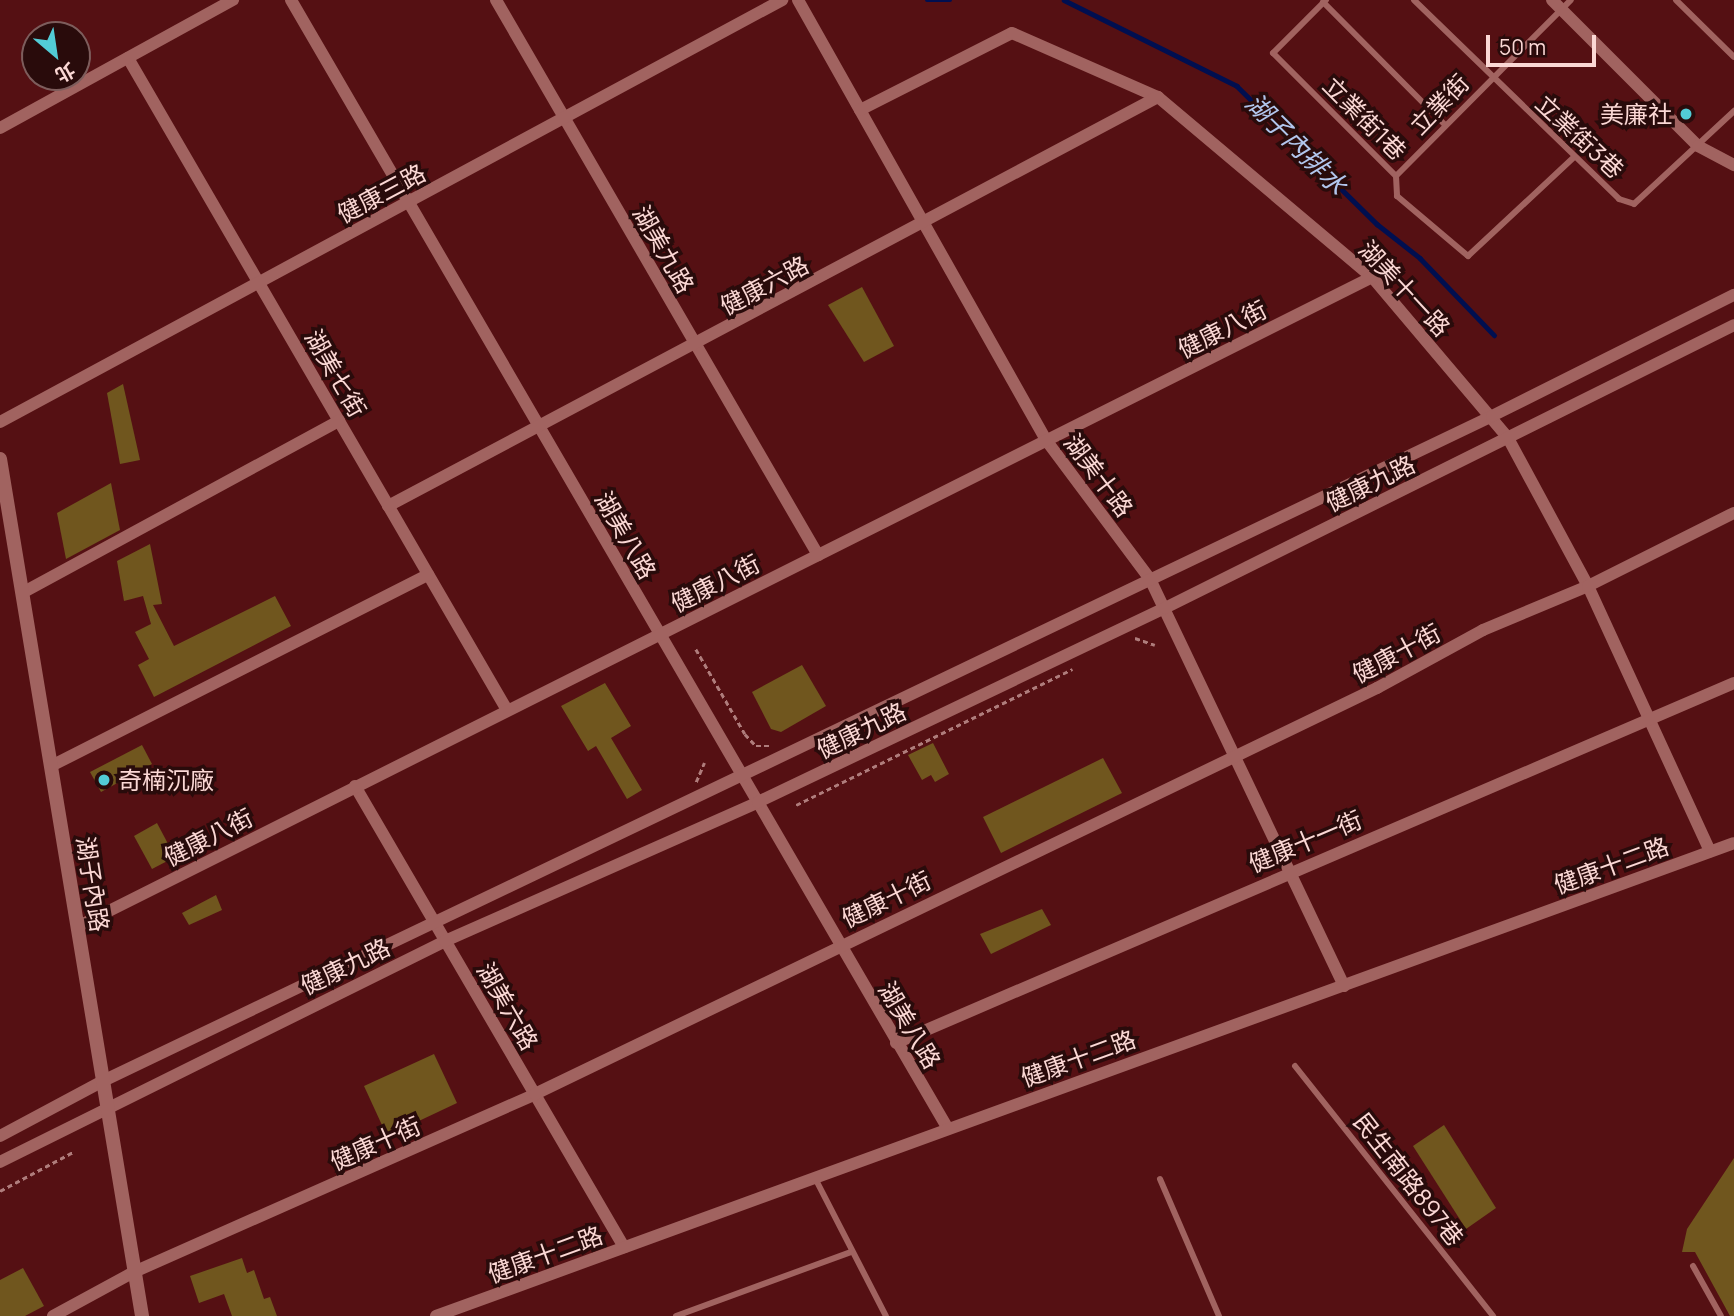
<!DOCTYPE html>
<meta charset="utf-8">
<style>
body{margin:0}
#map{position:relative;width:1734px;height:1316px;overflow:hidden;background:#551013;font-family:Manrope,"Noto Sans TC",sans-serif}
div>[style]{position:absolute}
.stream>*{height:4.5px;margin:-2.25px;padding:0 2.25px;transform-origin:2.25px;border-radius:2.25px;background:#000f50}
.building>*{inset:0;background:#70561e}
.path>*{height:2.5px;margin-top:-1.25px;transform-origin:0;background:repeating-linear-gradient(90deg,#af7d7c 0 5px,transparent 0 8.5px)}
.service>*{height:6px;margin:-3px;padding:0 3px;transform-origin:3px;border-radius:3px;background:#a16360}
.minor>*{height:12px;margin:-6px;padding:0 6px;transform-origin:6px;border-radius:6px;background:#a16360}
.tertiary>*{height:14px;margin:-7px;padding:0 7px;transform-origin:7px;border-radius:7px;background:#a16360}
.dots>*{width:19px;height:19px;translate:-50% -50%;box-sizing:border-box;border:4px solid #290b0b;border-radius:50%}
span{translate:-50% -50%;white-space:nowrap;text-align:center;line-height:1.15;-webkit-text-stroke:7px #290b0b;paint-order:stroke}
.street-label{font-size:24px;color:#fbd8d5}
.poi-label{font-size:24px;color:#fbd8d5}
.right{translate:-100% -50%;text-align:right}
.left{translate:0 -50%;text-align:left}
.water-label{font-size:26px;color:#b2c6ed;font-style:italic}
.north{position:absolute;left:21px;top:21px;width:70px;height:70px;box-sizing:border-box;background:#290b0b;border:2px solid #7d5d5c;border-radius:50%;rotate:151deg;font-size:19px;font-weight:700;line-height:28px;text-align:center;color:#fbd8d5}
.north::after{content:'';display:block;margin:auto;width:24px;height:32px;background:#52ccd6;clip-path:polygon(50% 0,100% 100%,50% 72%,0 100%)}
.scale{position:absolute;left:1486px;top:35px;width:110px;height:32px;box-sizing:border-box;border:4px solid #fbd8d5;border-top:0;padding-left:9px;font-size:21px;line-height:24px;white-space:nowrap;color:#fbd8d5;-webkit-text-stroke:5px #290b0b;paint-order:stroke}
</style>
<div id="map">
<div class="stream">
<div style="left:927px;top:0;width:23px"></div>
<div style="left:1064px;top:0;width:193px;rotate:26.4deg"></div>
<div style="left:1237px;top:86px;width:197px;rotate:44.6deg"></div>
<div style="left:1377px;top:224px;width:55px;rotate:38.3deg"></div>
<div style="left:1420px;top:258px;width:107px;rotate:46.1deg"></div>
</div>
<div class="building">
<div style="clip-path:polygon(862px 287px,894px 346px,864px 362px,828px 305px)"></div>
<div style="clip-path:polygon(123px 384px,140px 460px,120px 464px,107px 393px)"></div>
<div style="clip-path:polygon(111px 483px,120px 530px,66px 559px,57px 513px)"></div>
<div style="clip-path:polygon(150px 544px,162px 604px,153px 605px,174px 646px,275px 596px,291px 626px,154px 697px,138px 665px,149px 659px,135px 632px,151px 624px,143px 596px,124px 601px,117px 561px)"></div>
<div style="clip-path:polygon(802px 665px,826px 706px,781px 732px,771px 729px,752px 692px)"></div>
<div style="clip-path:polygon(605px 683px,631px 726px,611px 738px,642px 790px,627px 799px,596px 746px,588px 751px,561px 706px)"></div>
<div style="clip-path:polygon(933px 743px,949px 774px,935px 782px,931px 775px,922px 780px,908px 755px)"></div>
<div style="clip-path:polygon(142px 745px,152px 764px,101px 792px,90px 772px)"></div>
<div style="clip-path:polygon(1103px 758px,1122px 793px,1001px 853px,983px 817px)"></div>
<div style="clip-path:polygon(157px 823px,175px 857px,152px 869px,134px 836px)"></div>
<div style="clip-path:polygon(216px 895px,222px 910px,189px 925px,182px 913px)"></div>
<div style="clip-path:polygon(1042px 909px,1051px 925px,991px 954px,980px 934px)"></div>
<div style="clip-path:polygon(434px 1054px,457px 1103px,387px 1136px,364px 1086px)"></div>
<div style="clip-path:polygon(1444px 1125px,1496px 1208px,1466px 1229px,1413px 1146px)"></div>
<div style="clip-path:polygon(1734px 1158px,1734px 1316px,1730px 1316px,1695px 1252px,1682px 1252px,1687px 1229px)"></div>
<div style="clip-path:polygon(242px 1258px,247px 1273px,254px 1270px,264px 1299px,270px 1297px,277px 1316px,232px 1316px,224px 1294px,199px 1303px,190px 1276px)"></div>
<div style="clip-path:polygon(23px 1268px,44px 1306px,25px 1316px,0 1316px,0 1280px)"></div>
</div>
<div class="path">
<div style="left:1135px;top:638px;width:21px;rotate:19deg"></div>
<div style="left:696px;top:649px;width:98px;rotate:60deg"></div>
<div style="left:745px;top:734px;width:16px;rotate:47deg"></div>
<div style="left:756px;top:746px;width:13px"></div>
<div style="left:696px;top:782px;width:21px;rotate:-67deg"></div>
<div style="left:796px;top:805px;width:308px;rotate:-26.2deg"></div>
<div style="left:0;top:1191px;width:83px;rotate:-28.1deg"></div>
</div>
<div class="service">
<div style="left:1326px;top:0;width:75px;rotate:135deg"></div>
<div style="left:1273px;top:53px;width:174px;rotate:45deg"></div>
<div style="left:1396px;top:176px;width:20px;rotate:87deg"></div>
<div style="left:1397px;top:196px;width:93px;rotate:40.2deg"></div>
<div style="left:1468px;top:256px;width:144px;rotate:-43deg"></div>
<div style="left:1414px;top:0;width:286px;rotate:44.1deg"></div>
<div style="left:1619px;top:199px;width:16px;rotate:18deg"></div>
<div style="left:1634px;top:204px;width:137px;rotate:-42.9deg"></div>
<div style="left:1676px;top:0;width:81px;rotate:44.5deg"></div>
<div style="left:1323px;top:2px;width:173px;rotate:45.2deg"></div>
<div style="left:1396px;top:176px;width:248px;rotate:-45.2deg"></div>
<div style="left:1295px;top:1066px;width:319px;rotate:51.6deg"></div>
<div style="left:815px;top:1178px;width:155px;rotate:62.8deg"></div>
<div style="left:1160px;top:1179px;width:149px;rotate:66.7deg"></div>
<div style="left:1693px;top:1266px;width:57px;rotate:60.8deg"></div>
<div style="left:676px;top:1316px;width:186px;rotate:-20.1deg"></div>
</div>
<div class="minor">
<div style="left:291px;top:0;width:1304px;rotate:59.8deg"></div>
<div style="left:496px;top:0;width:642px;rotate:59.88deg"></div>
<div style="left:798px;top:0;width:505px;rotate:60.59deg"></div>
<div style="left:1046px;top:440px;width:174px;rotate:53.2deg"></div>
<div style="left:1150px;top:579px;width:451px;rotate:64.5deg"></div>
<div style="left:1552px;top:0;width:206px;rotate:45deg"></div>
<div style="left:1698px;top:146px;width:41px;rotate:27.8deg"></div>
<div style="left:128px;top:58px;width:754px;rotate:59.83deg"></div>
<div style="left:860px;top:110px;width:170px;rotate:-26.9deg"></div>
<div style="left:1012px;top:33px;width:159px;rotate:23.7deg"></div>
<div style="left:1158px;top:97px;width:280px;rotate:40.1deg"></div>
<div style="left:1372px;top:277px;width:211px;rotate:49.8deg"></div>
<div style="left:1508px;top:438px;width:168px;rotate:61.6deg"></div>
<div style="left:1588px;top:586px;width:292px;rotate:65.3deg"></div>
<div style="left:0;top:128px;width:266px;rotate:-28.8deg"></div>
<div style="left:0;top:422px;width:889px;rotate:-28.35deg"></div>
<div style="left:388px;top:506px;width:872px;rotate:-27.98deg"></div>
<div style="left:22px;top:593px;width:361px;rotate:-28.5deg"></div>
<div style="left:51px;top:766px;width:423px;rotate:-26.9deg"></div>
<div style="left:355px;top:786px;width:534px;rotate:59.74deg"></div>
<div style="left:77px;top:927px;width:1449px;rotate:-26.65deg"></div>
<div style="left:896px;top:1043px;width:912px;rotate:-23.25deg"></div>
<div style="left:0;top:1136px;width:117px;rotate:-28.1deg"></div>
<div style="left:103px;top:1081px;width:1540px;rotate:-25.58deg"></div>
<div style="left:1492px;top:416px;width:271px;rotate:-26.6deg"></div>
<div style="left:0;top:1162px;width:497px;rotate:-26.4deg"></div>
<div style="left:445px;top:941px;width:342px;rotate:-23.9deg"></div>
<div style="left:758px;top:802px;width:451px;rotate:-25.5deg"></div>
<div style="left:1165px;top:608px;width:635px;rotate:-26.44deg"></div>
<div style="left:53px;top:1316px;width:92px;rotate:-28.5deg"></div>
<div style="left:134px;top:1272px;width:439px;rotate:-23.9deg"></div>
<div style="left:535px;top:1094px;width:935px;rotate:-25.74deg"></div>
<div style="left:1377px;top:688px;width:121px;rotate:-28.7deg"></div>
<div style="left:1483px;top:630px;width:114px;rotate:-22.7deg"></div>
<div style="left:1588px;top:586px;width:163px;rotate:-26.6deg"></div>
<div style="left:436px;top:1316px;width:1381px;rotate:-20.02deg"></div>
</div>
<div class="tertiary">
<div style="left:0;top:459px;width:869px;rotate:80.59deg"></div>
</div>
<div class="dots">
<div style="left:1686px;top:114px;background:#52ccd6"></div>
<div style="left:104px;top:780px;background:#52ccd6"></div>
</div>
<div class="street-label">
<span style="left:1439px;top:104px;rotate:-46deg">立業街</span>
<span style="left:1365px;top:118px;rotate:45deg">立業街1巷</span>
<span style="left:1580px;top:136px;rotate:43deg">立業街3巷</span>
<span style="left:381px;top:193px;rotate:-28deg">健康三路</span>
<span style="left:664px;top:249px;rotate:60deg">湖美九路</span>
<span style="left:764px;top:285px;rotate:-28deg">健康六路</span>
<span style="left:1405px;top:288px;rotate:47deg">湖美十一路</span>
<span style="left:1222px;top:329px;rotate:-27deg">健康八街</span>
<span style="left:336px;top:373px;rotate:60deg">湖美七街</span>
<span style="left:1099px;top:475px;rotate:53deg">湖美十路</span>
<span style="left:1370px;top:483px;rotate:-26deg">健康九路</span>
<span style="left:626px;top:535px;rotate:60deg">湖美八路</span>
<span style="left:715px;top:583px;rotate:-27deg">健康八街</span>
<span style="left:1396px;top:653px;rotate:-28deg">健康十街</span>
<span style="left:861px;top:730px;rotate:-26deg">健康九路</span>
<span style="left:208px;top:837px;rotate:-27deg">健康八街</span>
<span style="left:1305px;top:841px;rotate:-23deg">健康十一街</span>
<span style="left:1611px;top:865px;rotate:-20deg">健康十二路</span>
<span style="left:93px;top:884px;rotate:81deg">湖子內路</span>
<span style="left:886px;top:899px;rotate:-26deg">健康十街</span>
<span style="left:345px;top:966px;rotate:-26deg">健康九路</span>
<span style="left:508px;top:1006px;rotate:60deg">湖美六路</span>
<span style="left:910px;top:1025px;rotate:59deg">湖美八路</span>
<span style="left:1078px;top:1058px;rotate:-20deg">健康十二路</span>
<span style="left:375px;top:1143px;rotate:-24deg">健康十街</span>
<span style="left:1409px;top:1179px;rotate:52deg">民生南路897巷</span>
<span style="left:545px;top:1254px;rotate:-20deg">健康十二路</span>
</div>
<div class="poi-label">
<span class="right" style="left:1672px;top:114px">美廉社</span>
<span class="left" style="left:118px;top:780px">奇楠沉廠</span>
</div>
<div class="water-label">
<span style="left:1296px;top:144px;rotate:45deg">湖子內排水</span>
</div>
<div class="north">北</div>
<div class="scale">50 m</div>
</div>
